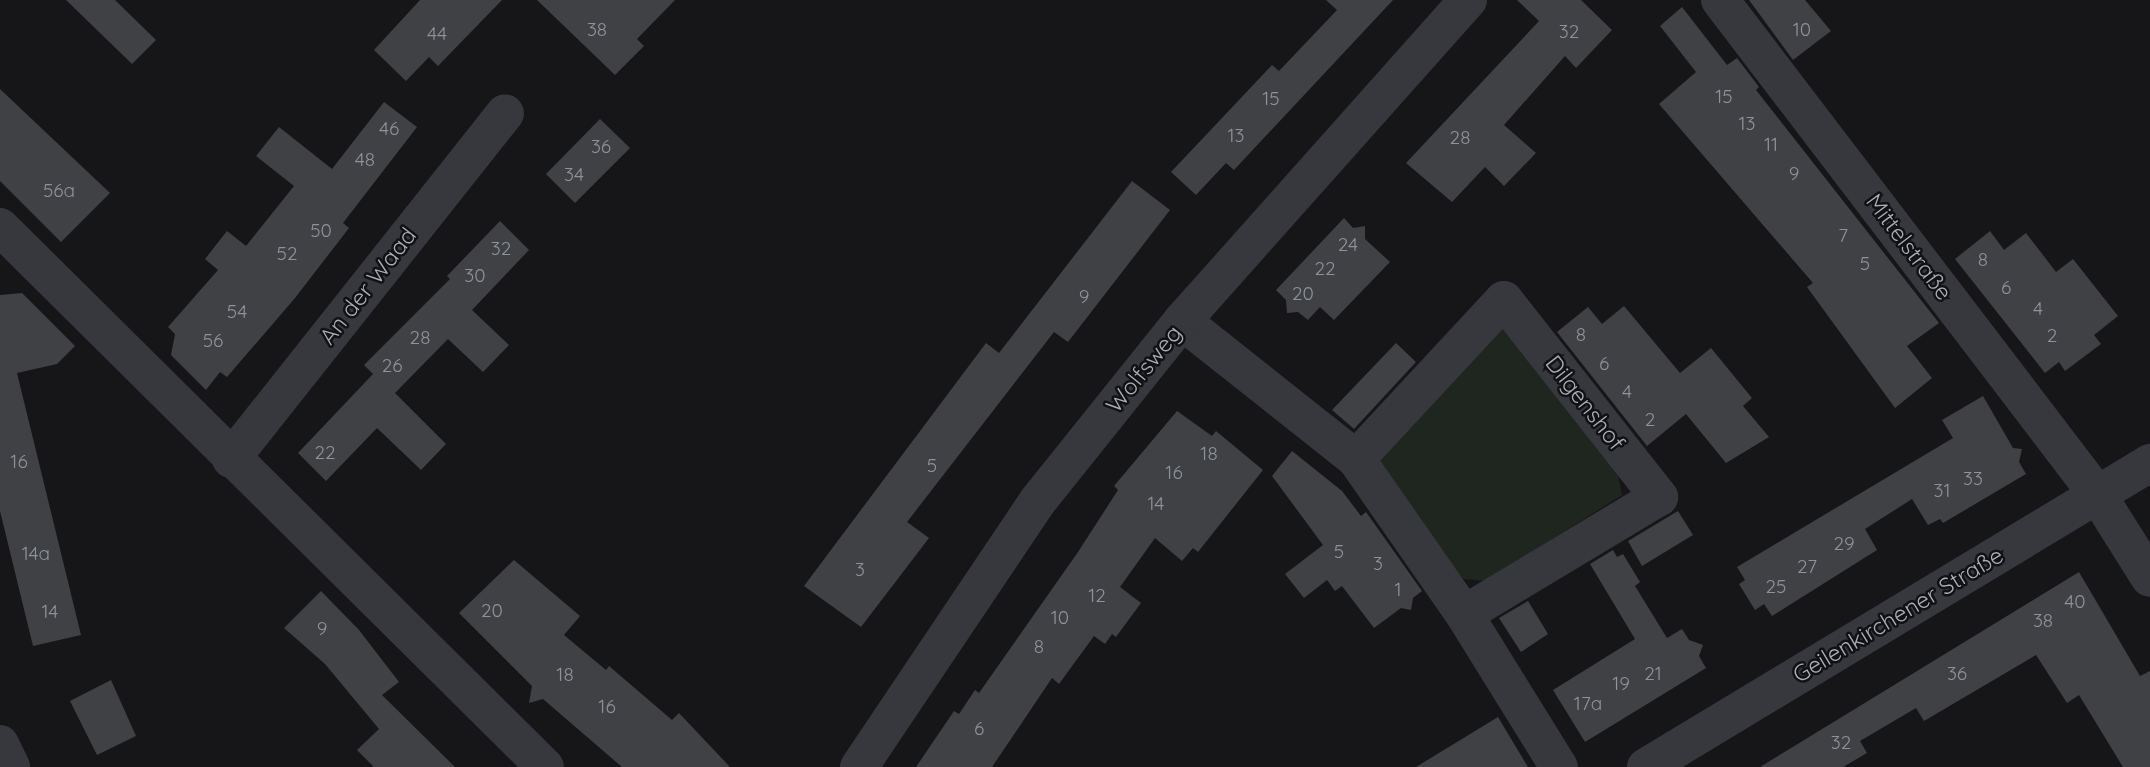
<!DOCTYPE html>
<meta charset="utf-8">
<style>
body{margin:0}
#map{position:relative;width:2150px;height:767px;overflow:hidden;background:#161618;font-family:Quicksand,sans-serif}
div>[style]{position:absolute}
.green>*{inset:0;background:#1e261f}
.building>*{inset:0;background:#404145}
.minor>*{height:38px;margin:-19px;padding:0 19px;transform-origin:19px;border-radius:19px;background:#37383d}
span{translate:-50% -50%;white-space:nowrap;text-align:center;line-height:1.15;-webkit-text-stroke:5px #111113;paint-order:stroke}
.number-label{font-size:19px;color:#8e929b}
.number-label span{-webkit-text-stroke-width:0}
.street-label{font-size:23px;color:#a8adb8}
</style>
<div id="map">
<div class="green">
<div style="clip-path:polygon(1499px 324px,1616px 465px,1622px 495px,1486px 581px,1463px 579px,1374px 463px)"></div>
</div>
<div class="building">
<div style="clip-path:polygon(66px 0,115px 0,156px 40px,132px 64px)"></div>
<div style="clip-path:polygon(420px 0,502px 0,438px 66px,429px 57px,406px 81px,374px 50px)"></div>
<div style="clip-path:polygon(537px 0,675px 0,637px 39px,644px 46px,615px 75px)"></div>
<div style="clip-path:polygon(1326px 0,1393px 0,1234px 170px,1226px 163px,1196px 195px,1171px 172px,1272px 65px,1279px 71px,1337px 10px)"></div>
<div style="clip-path:polygon(1517px 0,1581px 0,1612px 30px,1576px 68px,1565px 56px,1504px 125px,1536px 153px,1504px 186px,1485px 167px,1452px 202px,1406px 163px,1539px 21px)"></div>
<div style="clip-path:polygon(1749px 0,1805px 0,1831px 31px,1793px 60px)"></div>
<div style="clip-path:polygon(1682px 7px,1727px 65px,1737px 58px,1759px 87px,1756px 90px,1939px 323px,1907px 346px,1932px 378px,1895px 408px,1807px 287px,1813px 283px,1659px 104px,1696px 72px,1660px 26px)"></div>
<div style="clip-path:polygon(0 89px,110px 193px,61px 242px,0 181px)"></div>
<div style="clip-path:polygon(384px 102px,417px 127px,343px 223px,349px 228px,295px 298px,227px 377px,220px 372px,206px 390px,171px 355px,175px 334px,168px 327px,218px 270px,205px 259px,227px 231px,246px 246px,294px 186px,256px 156px,279px 127px,332px 169px)"></div>
<div style="clip-path:polygon(600px 119px,630px 148px,575px 203px,546px 174px)"></div>
<div style="clip-path:polygon(1132px 181px,1170px 210px,1068px 342px,1054px 332px,907px 522px,929px 538px,861px 627px,804px 586px,986px 343px,999px 353px)"></div>
<div style="clip-path:polygon(1344px 218px,1353px 228px,1365px 226px,1365px 239px,1390px 262px,1334px 320px,1320px 307px,1308px 320px,1298px 312px,1287px 313px,1286px 300px,1276px 290px)"></div>
<div style="clip-path:polygon(500px 221px,529px 250px,472px 310px,509px 345px,483px 372px,448px 339px,395px 393px,446px 444px,421px 470px,377px 428px,326px 481px,298px 453px,373px 374px,364px 365px,450px 279px,447px 276px)"></div>
<div style="clip-path:polygon(1990px 231px,2004px 250px,2026px 233px,2056px 272px,2073px 259px,2118px 316px,2094px 335px,2101px 344px,2065px 371px,2059px 362px,2045px 373px,1955px 259px)"></div>
<div style="clip-path:polygon(22px 293px,75px 346px,57px 364px,17px 373px,81px 635px,33px 646px,0 511px,0 295px)"></div>
<div style="clip-path:polygon(1624px 306px,1680px 373px,1711px 348px,1752px 398px,1743px 406px,1769px 437px,1726px 463px,1686px 414px,1647px 446px,1557px 332px,1588px 307px,1602px 324px)"></div>
<div style="clip-path:polygon(1396px 343px,1416px 362px,1354px 429px,1332px 410px)"></div>
<div style="clip-path:polygon(1983px 396px,2013px 448px,2022px 449px,2019px 462px,2026px 474px,1943px 523px,1940px 519px,1928px 525px,1912px 499px,1865px 529px,1877px 550px,1772px 616px,1764px 604px,1755px 610px,1739px 584px,1745px 580px,1737px 567px,1953px 438px,1942px 420px)"></div>
<div style="clip-path:polygon(1177px 411px,1212px 436px,1216px 431px,1263px 470px,1198px 552px,1193px 548px,1182px 561px,1155px 538px,1120px 587px,1141px 603px,1116px 637px,1112px 634px,1105px 644px,1094px 636px,1059px 684px,1052px 678px,992px 767px,916px 767px,954px 711px,959px 714px,975px 690px,979px 693px,1078px 552px,1118px 490px,1114px 486px)"></div>
<div style="clip-path:polygon(1292px 451px,1342px 491px,1361px 516px,1366px 512px,1422px 591px,1413px 598px,1411px 610px,1401px 608px,1374px 628px,1342px 586px,1335px 591px,1327px 580px,1304px 598px,1285px 574px,1323px 545px,1272px 476px)"></div>
<div style="clip-path:polygon(1678px 511px,1693px 535px,1642px 566px,1628px 541px)"></div>
<div style="clip-path:polygon(1613px 550px,1617px 557px,1623px 554px,1640px 582px,1635px 586px,1667px 638px,1682px 629px,1689px 640px,1703px 645px,1699px 656px,1706px 668px,1585px 742px,1553px 690px,1635px 639px,1590px 564px)"></div>
<div style="clip-path:polygon(514px 560px,580px 616px,564px 635px,606px 670px,609px 666px,672px 720px,679px 713px,730px 767px,622px 767px,543px 699px,529px 703px,532px 686px,459px 613px)"></div>
<div style="clip-path:polygon(2079px 572px,2140px 676px,2150px 671px,2150px 767px,2123px 767px,2079px 695px,2067px 703px,2036px 655px,1924px 721px,1916px 708px,1860px 741px,1867px 753px,1843px 767px,1760px 767px)"></div>
<div style="clip-path:polygon(321px 591px,359px 630px,399px 682px,382px 695px,455px 767px,374px 767px,357px 750px,379px 729px,325px 664px,284px 628px)"></div>
<div style="clip-path:polygon(1528px 601px,1548px 634px,1521px 652px,1499px 618px)"></div>
<div style="clip-path:polygon(111px 680px,136px 736px,97px 755px,70px 701px)"></div>
<div style="clip-path:polygon(1498px 717px,1528px 767px,1416px 767px)"></div>
</div>
<div class="minor">
<div style="left:1720px;top:0;width:621px;rotate:52.65deg"></div>
<div style="left:2097px;top:494px;width:99px;rotate:57.8deg"></div>
<div style="left:0;top:227px;width:767px;rotate:44.74deg"></div>
<div style="left:1182px;top:321px;width:222px;rotate:38.4deg"></div>
<div style="left:1356px;top:459px;width:189px;rotate:55.1deg"></div>
<div style="left:1464px;top:614px;width:180px;rotate:58.2deg"></div>
<div style="left:231px;top:459px;width:441px;rotate:-51.6deg"></div>
<div style="left:1356px;top:459px;width:217px;rotate:-47.1deg"></div>
<div style="left:1504px;top:300px;width:251px;rotate:51.8deg"></div>
<div style="left:1659px;top:497px;width:227px;rotate:149deg"></div>
<div style="left:0;top:744px;width:25px;rotate:64deg"></div>
<div style="left:859px;top:767px;width:319px;rotate:-56.1deg"></div>
<div style="left:1037px;top:502px;width:232px;rotate:-51.3deg"></div>
<div style="left:1182px;top:321px;width:430px;rotate:-48.3deg"></div>
<div style="left:1646px;top:767px;width:589px;rotate:-31.1deg"></div>
</div>
<div class="number-label">
<span style="left:597px;top:30px">38</span>
<span style="left:1802px;top:30px">10</span>
<span style="left:1569px;top:32px">32</span>
<span style="left:437px;top:34px">44</span>
<span style="left:1724px;top:97px">15</span>
<span style="left:1271px;top:99px">15</span>
<span style="left:1747px;top:124px">13</span>
<span style="left:389px;top:129px">46</span>
<span style="left:1236px;top:136px">13</span>
<span style="left:1460px;top:138px">28</span>
<span style="left:1771px;top:145px">11</span>
<span style="left:601px;top:147px">36</span>
<span style="left:365px;top:160px">48</span>
<span style="left:1794px;top:174px">9</span>
<span style="left:574px;top:175px">34</span>
<span style="left:59px;top:191px">56a</span>
<span style="left:321px;top:231px">50</span>
<span style="left:1843px;top:236px">7</span>
<span style="left:1348px;top:245px">24</span>
<span style="left:501px;top:249px">32</span>
<span style="left:287px;top:254px">52</span>
<span style="left:1983px;top:260px">8</span>
<span style="left:1865px;top:264px">5</span>
<span style="left:1325px;top:269px">22</span>
<span style="left:475px;top:276px">30</span>
<span style="left:2006px;top:288px">6</span>
<span style="left:1303px;top:294px">20</span>
<span style="left:1084px;top:297px">9</span>
<span style="left:2038px;top:309px">4</span>
<span style="left:237px;top:312px">54</span>
<span style="left:1581px;top:335px">8</span>
<span style="left:2052px;top:336px">2</span>
<span style="left:420px;top:338px">28</span>
<span style="left:213px;top:341px">56</span>
<span style="left:1604px;top:364px">6</span>
<span style="left:392px;top:366px">26</span>
<span style="left:1627px;top:392px">4</span>
<span style="left:1650px;top:420px">2</span>
<span style="left:325px;top:453px">22</span>
<span style="left:1209px;top:454px">18</span>
<span style="left:19px;top:462px">16</span>
<span style="left:932px;top:466px">5</span>
<span style="left:1174px;top:473px">16</span>
<span style="left:1973px;top:479px">33</span>
<span style="left:1942px;top:491px">31</span>
<span style="left:1156px;top:504px">14</span>
<span style="left:1844px;top:544px">29</span>
<span style="left:1339px;top:552px">5</span>
<span style="left:36px;top:554px">14a</span>
<span style="left:1378px;top:564px">3</span>
<span style="left:1807px;top:567px">27</span>
<span style="left:860px;top:570px">3</span>
<span style="left:1776px;top:587px">25</span>
<span style="left:1398px;top:590px">1</span>
<span style="left:1097px;top:596px">12</span>
<span style="left:2075px;top:602px">40</span>
<span style="left:492px;top:611px">20</span>
<span style="left:50px;top:612px">14</span>
<span style="left:1060px;top:618px">10</span>
<span style="left:2043px;top:621px">38</span>
<span style="left:322px;top:629px">9</span>
<span style="left:1039px;top:647px">8</span>
<span style="left:1653px;top:674px">21</span>
<span style="left:1957px;top:674px">36</span>
<span style="left:565px;top:675px">18</span>
<span style="left:1621px;top:684px">19</span>
<span style="left:1588px;top:704px">17a</span>
<span style="left:607px;top:707px">16</span>
<span style="left:979px;top:729px">6</span>
<span style="left:1841px;top:743px">32</span>
</div>
<div class="street-label">
<span style="left:1909px;top:247px;rotate:53deg">Mittelstraße</span>
<span style="left:368px;top:286px;rotate:-52deg">An der Waad</span>
<span style="left:1144px;top:369px;rotate:-51deg">Wolfsweg</span>
<span style="left:1585px;top:403px;rotate:52deg">Dilgenshof</span>
<span style="left:1898px;top:615px;rotate:-31deg">Geilenkirchener Straße</span>
</div>
</div>
